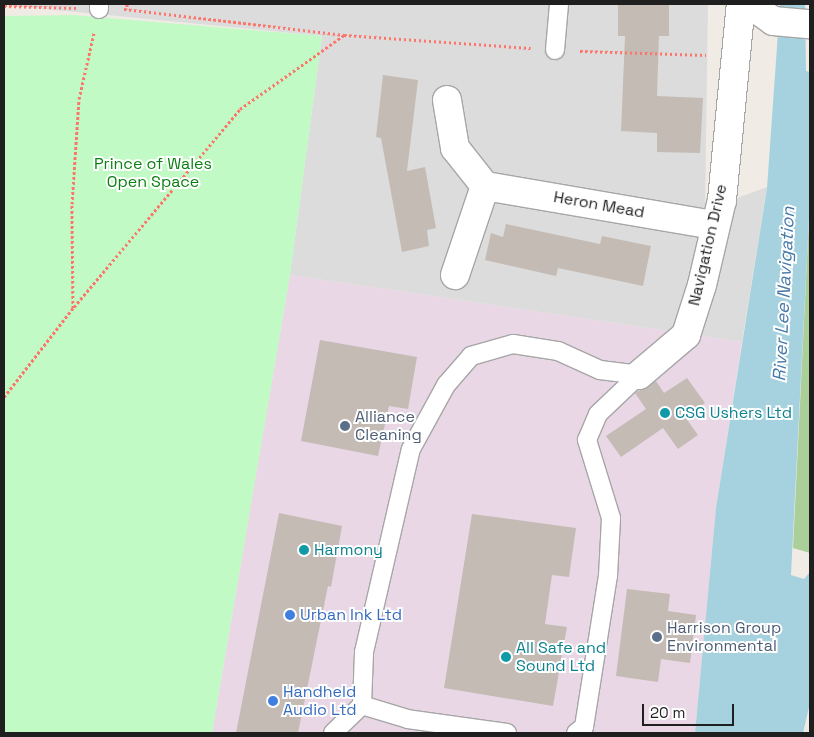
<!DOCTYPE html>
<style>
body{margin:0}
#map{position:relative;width:814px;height:737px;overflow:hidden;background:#f0ece5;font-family:"Space Grotesk",sans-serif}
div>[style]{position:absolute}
.residential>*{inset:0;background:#dddcdc}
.industrial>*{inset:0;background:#e9d7e6}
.forest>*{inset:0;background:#aacf99}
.park>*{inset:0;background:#c2fac5}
.water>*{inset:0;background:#a5d2de}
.building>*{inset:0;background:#c4bbb4}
.path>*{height:3px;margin-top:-1.5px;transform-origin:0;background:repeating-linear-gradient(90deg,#fb776b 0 2.5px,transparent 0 5px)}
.roads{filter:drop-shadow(1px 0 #a6a6a6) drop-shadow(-1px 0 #a6a6a6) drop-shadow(0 1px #a6a6a6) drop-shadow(0 -1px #a6a6a6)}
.lane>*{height:18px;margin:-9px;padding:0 9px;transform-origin:9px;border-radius:9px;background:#fff}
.street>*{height:28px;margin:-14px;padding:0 14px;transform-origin:14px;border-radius:14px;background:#fff}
.dots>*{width:14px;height:14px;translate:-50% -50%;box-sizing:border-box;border:2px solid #fff;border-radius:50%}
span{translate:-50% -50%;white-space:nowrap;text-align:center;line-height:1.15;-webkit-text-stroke:4px #fff;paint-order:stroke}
.park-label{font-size:16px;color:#0a7f12}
.street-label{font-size:16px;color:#1f1f1f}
.culture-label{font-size:16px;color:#0d838f}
.left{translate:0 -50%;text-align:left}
.service-label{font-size:16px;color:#4e5e75}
.shop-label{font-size:16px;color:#366cbe}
.water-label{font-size:18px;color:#4779a8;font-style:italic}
.frame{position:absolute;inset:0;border:5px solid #1f1f1f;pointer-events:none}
.scale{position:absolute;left:642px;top:704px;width:92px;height:22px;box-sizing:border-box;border:2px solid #1f1f1f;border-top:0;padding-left:6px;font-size:15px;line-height:18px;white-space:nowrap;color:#1f1f1f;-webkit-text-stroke:4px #fff;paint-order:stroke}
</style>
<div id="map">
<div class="residential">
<div style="clip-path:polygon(708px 4px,705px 210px,767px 187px,742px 342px,290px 275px,322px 36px,4px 5px)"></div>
</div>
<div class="industrial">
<div style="clip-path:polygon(290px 275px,742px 342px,716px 508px,695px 733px,212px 733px)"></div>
</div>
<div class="forest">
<div style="clip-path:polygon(810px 198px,810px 553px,793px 548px)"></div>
</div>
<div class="park">
<div style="clip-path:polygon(73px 15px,322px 36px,290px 275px,212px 733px,4px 733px,4px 16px)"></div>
</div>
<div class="water">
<div style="clip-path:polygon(780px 4px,805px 4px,806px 71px,810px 72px,810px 198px,791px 575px,804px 579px,810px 572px,810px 703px,803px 733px,695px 733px,716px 508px,767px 188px)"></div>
</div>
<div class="building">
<div style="clip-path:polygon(618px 4px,669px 4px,669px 36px,659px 36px,657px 96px,703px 98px,700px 153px,657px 152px,657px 133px,621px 131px,625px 36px,618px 36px)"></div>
<div style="clip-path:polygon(383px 75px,418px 80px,407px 171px,425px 167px,436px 228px,427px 230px,429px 246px,402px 252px,381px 138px,376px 137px)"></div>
<div style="clip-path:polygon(506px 224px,600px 244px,602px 236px,651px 246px,643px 286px,558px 268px,556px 276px,485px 260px,491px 233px,503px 237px)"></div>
<div style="clip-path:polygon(320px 340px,417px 357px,408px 409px,389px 406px,378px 456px,301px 441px)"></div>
<div style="clip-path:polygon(687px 378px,705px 403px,685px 417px,698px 435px,678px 449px,663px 428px,621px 457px,606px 436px,646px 409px,635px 393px,656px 381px,664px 393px)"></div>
<div style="clip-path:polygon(279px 513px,342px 526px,331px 587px,328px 586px,298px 733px,236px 733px)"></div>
<div style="clip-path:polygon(472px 514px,576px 528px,569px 577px,552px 575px,545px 624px,567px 627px,553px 706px,444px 688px)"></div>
<div style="clip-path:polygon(627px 589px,670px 594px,668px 611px,696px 615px,690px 663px,661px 659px,658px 682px,616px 676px)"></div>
</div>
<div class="path">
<div style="left:127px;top:4px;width:5px;rotate:90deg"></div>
<div style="left:4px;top:6px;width:72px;rotate:1.6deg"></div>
<div style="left:124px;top:9px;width:222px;rotate:6.7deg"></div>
<div style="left:344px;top:35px;width:187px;rotate:4deg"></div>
<div style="left:580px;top:51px;width:126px;rotate:1.8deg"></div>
<div style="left:74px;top:307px;width:258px;rotate:-50deg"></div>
<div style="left:240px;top:109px;width:128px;rotate:-35.4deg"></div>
<div style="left:4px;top:397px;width:113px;rotate:-52.2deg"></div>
<div style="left:73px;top:308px;width:104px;rotate:-90.6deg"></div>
<div style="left:72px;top:204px;width:105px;rotate:-86.2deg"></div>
<div style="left:79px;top:99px;width:68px;rotate:-77.2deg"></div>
</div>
<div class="roads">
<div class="lane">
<div style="left:99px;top:9px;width:5px;rotate:-90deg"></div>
<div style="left:555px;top:50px;width:46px;rotate:-85deg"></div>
<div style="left:333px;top:733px;width:40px;rotate:-44deg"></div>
<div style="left:507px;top:733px;width:100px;rotate:-172deg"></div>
<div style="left:408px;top:719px;width:48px;rotate:-163.1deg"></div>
<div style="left:362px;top:705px;width:53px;rotate:-87.8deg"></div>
<div style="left:364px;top:652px;width:208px;rotate:-77deg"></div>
<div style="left:411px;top:449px;width:73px;rotate:-61.3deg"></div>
<div style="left:446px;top:385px;width:38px;rotate:-49deg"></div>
<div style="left:471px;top:356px;width:44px;rotate:-15.9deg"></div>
<div style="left:513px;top:344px;width:46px;rotate:8.8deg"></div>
<div style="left:558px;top:351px;width:46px;rotate:24.3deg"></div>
<div style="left:600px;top:370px;width:39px;rotate:7deg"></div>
<div style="left:576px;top:733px;width:10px;rotate:-37deg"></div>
<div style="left:584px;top:727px;width:153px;rotate:-81deg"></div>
<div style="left:608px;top:576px;width:58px;rotate:-87deg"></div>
<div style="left:611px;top:518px;width:82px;rotate:-107.1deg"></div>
<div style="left:587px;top:440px;width:28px;rotate:-67deg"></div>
<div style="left:598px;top:414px;width:57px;rotate:-43.6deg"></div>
</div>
<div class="street">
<div style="left:749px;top:4px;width:29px;rotate:35deg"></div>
<div style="left:773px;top:21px;width:37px;rotate:5deg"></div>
<div style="left:447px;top:100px;width:49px;rotate:80.5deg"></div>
<div style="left:455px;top:148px;width:48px;rotate:51.7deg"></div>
<div style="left:485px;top:186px;width:94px;rotate:108.6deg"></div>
<div style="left:485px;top:186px;width:231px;rotate:9.7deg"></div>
<div style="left:639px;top:375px;width:62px;rotate:-40.4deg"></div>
<div style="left:686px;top:335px;width:52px;rotate:-72.3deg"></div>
<div style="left:702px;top:285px;width:87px;rotate:-76.8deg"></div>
<div style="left:722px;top:200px;width:197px;rotate:-84.5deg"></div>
</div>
</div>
<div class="dots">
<div style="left:665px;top:413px;background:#0f9aa8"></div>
<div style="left:345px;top:426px;background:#5c6f8a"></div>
<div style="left:304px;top:550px;background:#0f9aa8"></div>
<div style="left:290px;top:615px;background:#3f7fe0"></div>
<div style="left:657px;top:637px;background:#5c6f8a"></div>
<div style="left:506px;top:657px;background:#0f9aa8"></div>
<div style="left:273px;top:701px;background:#3f7fe0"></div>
</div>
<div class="park-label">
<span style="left:153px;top:173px">Prince of Wales<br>Open Space</span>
</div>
<div class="street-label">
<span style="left:599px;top:205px;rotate:10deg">Heron Mead</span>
<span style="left:708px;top:245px;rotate:-77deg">Navigation Drive</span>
</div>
<div class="culture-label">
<span class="left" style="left:675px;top:413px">CSG Ushers Ltd</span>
<span class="left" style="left:314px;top:550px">Harmony</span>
<span class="left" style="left:516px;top:657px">All Safe and<br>Sound Ltd</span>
</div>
<div class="service-label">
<span class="left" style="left:355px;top:426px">Alliance<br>Cleaning</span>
<span class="left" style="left:667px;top:637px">Harrison Group<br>Environmental</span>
</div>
<div class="shop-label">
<span class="left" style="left:300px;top:615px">Urban Ink Ltd</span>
<span class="left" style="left:283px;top:701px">Handheld<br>Audio Ltd</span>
</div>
<div class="water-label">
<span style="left:784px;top:294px;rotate:-87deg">River Lee Navigation</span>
</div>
<div class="frame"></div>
<div class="scale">20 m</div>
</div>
